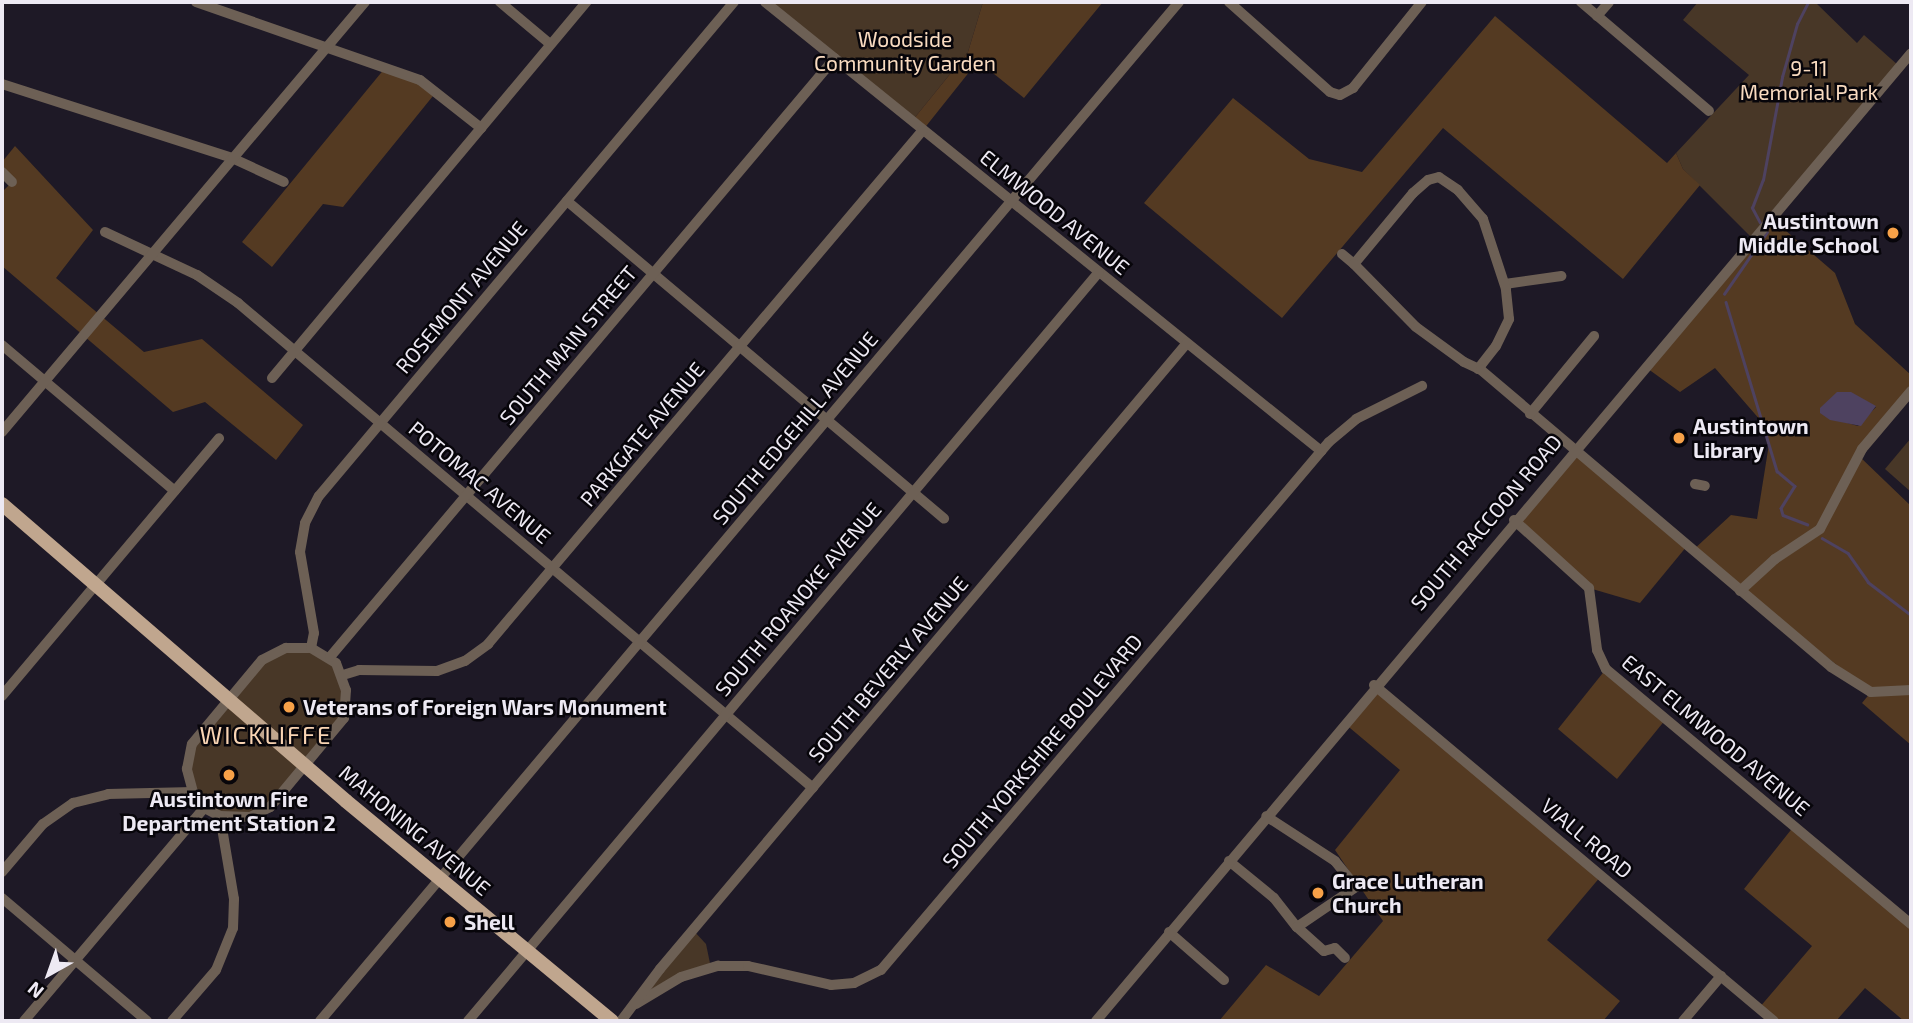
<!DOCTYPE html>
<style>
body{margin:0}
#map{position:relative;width:1913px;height:1023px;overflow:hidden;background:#1e1926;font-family:"Exo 2",sans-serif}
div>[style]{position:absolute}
.green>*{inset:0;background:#483727}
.forest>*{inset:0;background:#543a22}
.water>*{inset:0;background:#4e4260}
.stream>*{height:2.5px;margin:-1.25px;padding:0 1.25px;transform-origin:1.25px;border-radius:1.25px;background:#4e4260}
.minor>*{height:10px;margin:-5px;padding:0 5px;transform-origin:5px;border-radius:5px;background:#6d6055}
.major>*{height:14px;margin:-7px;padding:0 7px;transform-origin:7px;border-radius:7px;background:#c0a68e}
.dots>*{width:19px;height:19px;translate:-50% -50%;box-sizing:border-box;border:4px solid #07050a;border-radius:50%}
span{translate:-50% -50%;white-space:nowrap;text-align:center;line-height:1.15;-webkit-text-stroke:5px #07050a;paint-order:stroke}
.park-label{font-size:21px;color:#f9dbc0}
.street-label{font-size:21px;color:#ede9f3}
.poi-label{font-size:21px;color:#ede9f3;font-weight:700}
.right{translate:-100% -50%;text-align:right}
.left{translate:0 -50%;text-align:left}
.quarter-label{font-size:24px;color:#f9d4b3;letter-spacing:2px}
.frame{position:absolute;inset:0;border:4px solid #ede9f3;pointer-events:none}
.north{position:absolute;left:14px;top:939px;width:70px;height:70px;-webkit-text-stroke:5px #07050a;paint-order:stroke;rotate:220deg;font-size:19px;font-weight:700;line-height:28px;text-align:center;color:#ede9f3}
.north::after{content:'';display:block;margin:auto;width:24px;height:32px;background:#ede9f3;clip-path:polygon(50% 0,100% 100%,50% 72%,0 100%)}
</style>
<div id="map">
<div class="green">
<div style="clip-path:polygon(765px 2px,983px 2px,968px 52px,912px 121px)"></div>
<div style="clip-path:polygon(1698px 2px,1815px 2px,1857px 43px,1864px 35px,1899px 66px,1753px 239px,1683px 169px,1676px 153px,1749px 75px,1683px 20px)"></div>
<div style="clip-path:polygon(1911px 438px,1911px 492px,1885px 469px)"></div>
<div style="clip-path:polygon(286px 648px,330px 657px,347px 708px,259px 814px,208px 811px,189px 780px,189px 752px,256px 667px)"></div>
<div style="clip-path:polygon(693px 930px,706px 944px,711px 968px,636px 1004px)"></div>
</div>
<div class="forest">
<div style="clip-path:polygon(983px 2px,1103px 2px,1024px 98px,978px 61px,923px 130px,912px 121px,968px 52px)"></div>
<div style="clip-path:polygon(1495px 16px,1667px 163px,1676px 153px,1683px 169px,1700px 185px,1623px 279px,1443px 128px,1282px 318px,1144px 203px,1233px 98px,1309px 159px,1362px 172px)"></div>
<div style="clip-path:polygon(385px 68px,437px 91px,343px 207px,323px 204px,272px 267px,242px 242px)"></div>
<div style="clip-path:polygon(15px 146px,93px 230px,56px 278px,144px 352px,202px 339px,303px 425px,276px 460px,205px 402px,173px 412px,2px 266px,2px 192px,12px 182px,2px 172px,2px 162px)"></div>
<div style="clip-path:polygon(evenodd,1771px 218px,1835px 273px,1855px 324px,1911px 375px,1911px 391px,1859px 456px,1911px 506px,1911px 745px,1862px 703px,1871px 692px,1692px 551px,1731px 515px,1757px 519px,1769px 444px,1761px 421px,1715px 368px,1680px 392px,1644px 366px,1771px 218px,1851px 393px,1876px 407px,1858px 426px,1844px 422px,1851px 393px)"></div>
<div style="clip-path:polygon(1573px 450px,1687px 546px,1640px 603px,1589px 588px,1514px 520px)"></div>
<div style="clip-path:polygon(1606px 669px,1666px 719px,1617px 779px,1558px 729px)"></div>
<div style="clip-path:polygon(1374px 685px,1601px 876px,1547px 940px,1620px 1001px,1603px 1021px,1219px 1021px,1266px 965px,1319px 996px,1383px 921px,1335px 850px,1400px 770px,1344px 723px)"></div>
<div style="clip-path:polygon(1794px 826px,1911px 924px,1911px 1021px,1904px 1021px,1865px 988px,1836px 1021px,1774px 1021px,1759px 1008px,1812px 946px,1744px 889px)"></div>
</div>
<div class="water">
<div style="clip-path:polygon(1837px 392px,1851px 392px,1876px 406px,1861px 426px,1830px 420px,1820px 413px,1820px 408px)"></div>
</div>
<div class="stream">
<div style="left:1760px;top:223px;width:17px;rotate:-118deg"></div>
<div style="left:1752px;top:208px;width:30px;rotate:-69deg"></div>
<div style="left:1763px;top:180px;width:105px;rotate:-79.5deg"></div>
<div style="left:1782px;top:77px;width:55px;rotate:-74.2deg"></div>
<div style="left:1797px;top:24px;width:25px;rotate:-63deg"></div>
<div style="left:1724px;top:294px;width:75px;rotate:-55.3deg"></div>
<div style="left:1726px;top:302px;width:177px;rotate:73.2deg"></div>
<div style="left:1777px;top:471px;width:23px;rotate:40deg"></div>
<div style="left:1795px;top:486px;width:26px;rotate:122deg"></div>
<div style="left:1781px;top:508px;width:7px;rotate:74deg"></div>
<div style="left:1783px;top:515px;width:26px;rotate:21deg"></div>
<div style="left:1822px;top:538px;width:30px;rotate:30deg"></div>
<div style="left:1848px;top:553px;width:35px;rotate:55deg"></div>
<div style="left:1868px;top:582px;width:54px;rotate:37.5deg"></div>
</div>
<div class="minor">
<div style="left:196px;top:2px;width:237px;rotate:19.2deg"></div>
<div style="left:420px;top:80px;width:78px;rotate:38.2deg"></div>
<div style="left:500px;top:2px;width:65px;rotate:40deg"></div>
<div style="left:765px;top:2px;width:715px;rotate:38.92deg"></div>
<div style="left:1229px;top:2px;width:135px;rotate:41.7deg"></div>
<div style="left:1330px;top:92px;width:10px;rotate:17deg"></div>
<div style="left:1340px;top:95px;width:15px;rotate:-28deg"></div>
<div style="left:1353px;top:88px;width:110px;rotate:-51.3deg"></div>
<div style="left:1581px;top:2px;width:168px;rotate:40.4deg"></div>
<div style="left:1597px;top:16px;width:18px;rotate:-49deg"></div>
<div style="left:2px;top:84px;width:242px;rotate:17.8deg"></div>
<div style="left:232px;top:158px;width:57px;rotate:24.8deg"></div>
<div style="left:2px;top:172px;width:14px;rotate:45deg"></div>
<div style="left:567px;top:201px;width:493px;rotate:40.1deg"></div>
<div style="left:105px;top:232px;width:102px;rotate:25.1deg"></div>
<div style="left:197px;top:275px;width:50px;rotate:34.3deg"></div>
<div style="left:238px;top:303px;width:752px;rotate:40.15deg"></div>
<div style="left:1342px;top:254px;width:16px;rotate:40deg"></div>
<div style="left:1505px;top:284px;width:57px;rotate:-8.1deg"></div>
<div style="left:2px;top:345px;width:226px;rotate:40.2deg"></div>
<div style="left:1478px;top:369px;width:29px;rotate:-52deg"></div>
<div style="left:1496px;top:346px;width:30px;rotate:-64deg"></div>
<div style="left:1509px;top:319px;width:30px;rotate:-96deg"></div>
<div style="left:1506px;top:289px;width:74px;rotate:-108.2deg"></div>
<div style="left:1483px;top:219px;width:38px;rotate:-131deg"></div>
<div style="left:1458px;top:190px;width:23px;rotate:-146deg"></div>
<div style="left:1439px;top:177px;width:11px;rotate:165deg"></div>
<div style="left:1428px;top:180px;width:20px;rotate:139deg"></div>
<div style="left:1413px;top:193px;width:92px;rotate:129.7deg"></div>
<div style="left:1354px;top:264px;width:88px;rotate:45.5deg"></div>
<div style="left:1416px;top:327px;width:59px;rotate:36.1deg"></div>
<div style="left:1464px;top:362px;width:19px;rotate:25deg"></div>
<div style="left:1481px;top:370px;width:459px;rotate:40.3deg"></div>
<div style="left:1831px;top:667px;width:47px;rotate:32deg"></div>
<div style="left:1871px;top:692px;width:40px;rotate:-2.9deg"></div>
<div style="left:272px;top:378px;width:490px;rotate:-50.1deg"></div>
<div style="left:1530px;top:414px;width:101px;rotate:-50.6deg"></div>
<div style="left:2px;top:432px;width:563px;rotate:-49.83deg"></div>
<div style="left:1695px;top:484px;width:10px;rotate:11deg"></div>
<div style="left:1514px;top:520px;width:101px;rotate:42.2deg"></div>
<div style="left:1589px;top:588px;width:63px;rotate:82.6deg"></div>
<div style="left:1597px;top:650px;width:21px;rotate:65deg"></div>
<div style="left:1606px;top:669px;width:398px;rotate:39.9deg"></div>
<div style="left:1740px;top:591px;width:47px;rotate:-42.4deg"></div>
<div style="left:1775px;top:559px;width:54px;rotate:-33.7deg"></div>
<div style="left:1820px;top:529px;width:90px;rotate:-62.3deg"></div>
<div style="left:1862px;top:449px;width:76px;rotate:-49.8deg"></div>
<div style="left:286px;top:648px;width:25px"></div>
<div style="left:311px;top:648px;width:29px;rotate:31deg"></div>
<div style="left:336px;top:663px;width:29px;rotate:70deg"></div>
<div style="left:346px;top:690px;width:28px;rotate:94deg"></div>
<div style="left:344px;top:718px;width:116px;rotate:129.7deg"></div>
<div style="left:270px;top:807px;width:22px;rotate:153deg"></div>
<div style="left:250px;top:817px;width:30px;rotate:-178deg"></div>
<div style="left:220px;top:816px;width:18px;rotate:-153deg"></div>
<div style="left:204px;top:808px;width:19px;rotate:-125deg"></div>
<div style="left:193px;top:792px;width:24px;rotate:-105deg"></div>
<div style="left:187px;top:769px;width:25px;rotate:-79deg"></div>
<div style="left:192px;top:744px;width:109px;rotate:-50.2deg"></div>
<div style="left:262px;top:660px;width:27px;rotate:-27deg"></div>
<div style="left:311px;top:648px;width:15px;rotate:-79deg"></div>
<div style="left:314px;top:633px;width:82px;rotate:-99.8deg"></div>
<div style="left:300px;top:552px;width:29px;rotate:-80deg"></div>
<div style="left:305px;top:523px;width:30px;rotate:-63deg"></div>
<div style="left:319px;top:496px;width:645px;rotate:-49.97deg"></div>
<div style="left:330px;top:657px;width:783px;rotate:-49.87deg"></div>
<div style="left:343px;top:675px;width:17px;rotate:-17deg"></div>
<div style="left:359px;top:670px;width:78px;rotate:0.7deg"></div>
<div style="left:437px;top:671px;width:30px;rotate:-20deg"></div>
<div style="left:465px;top:661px;width:29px;rotate:-36deg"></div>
<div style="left:488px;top:644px;width:673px;rotate:-49.76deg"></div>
<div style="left:1374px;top:685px;width:522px;rotate:40.03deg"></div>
<div style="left:2px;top:696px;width:337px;rotate:-49.9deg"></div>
<div style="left:1229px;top:861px;width:58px;rotate:39.4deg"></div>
<div style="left:1274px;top:898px;width:37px;rotate:52deg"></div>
<div style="left:1297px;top:927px;width:71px;rotate:-34.1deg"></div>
<div style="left:1356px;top:887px;width:33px;rotate:-129deg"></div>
<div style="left:1335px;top:861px;width:82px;rotate:-146.9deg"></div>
<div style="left:2px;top:872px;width:63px;rotate:-49.5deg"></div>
<div style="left:43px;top:824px;width:37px;rotate:-35deg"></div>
<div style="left:73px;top:803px;width:36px;rotate:-14deg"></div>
<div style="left:108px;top:794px;width:85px;rotate:-1.3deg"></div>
<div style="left:2px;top:898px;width:190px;rotate:40.3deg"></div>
<div style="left:1297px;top:927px;width:36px;rotate:42deg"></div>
<div style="left:1324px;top:951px;width:11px;rotate:-15deg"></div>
<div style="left:1335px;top:948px;width:14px;rotate:45deg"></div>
<div style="left:1169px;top:932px;width:73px;rotate:41.1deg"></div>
<div style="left:636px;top:1004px;width:52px;rotate:-31deg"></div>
<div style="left:681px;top:977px;width:39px;rotate:-17deg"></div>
<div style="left:718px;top:966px;width:30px"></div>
<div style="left:748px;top:966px;width:85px;rotate:12.9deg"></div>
<div style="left:831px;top:985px;width:23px;rotate:-5deg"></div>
<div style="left:854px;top:983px;width:30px;rotate:-26deg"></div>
<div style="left:881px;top:970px;width:692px;rotate:-49.69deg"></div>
<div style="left:1329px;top:442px;width:35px;rotate:-40deg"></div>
<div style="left:1356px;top:419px;width:74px;rotate:-26.6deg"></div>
<div style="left:24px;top:1021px;width:279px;rotate:-49.8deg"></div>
<div style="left:172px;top:1021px;width:67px;rotate:-49.2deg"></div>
<div style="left:216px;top:970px;width:45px;rotate:-68deg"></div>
<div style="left:233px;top:928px;width:29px;rotate:-88deg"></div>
<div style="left:234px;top:899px;width:84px;rotate:-99.6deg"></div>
<div style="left:320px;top:1021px;width:1333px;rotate:-49.87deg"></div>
<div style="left:468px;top:1021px;width:979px;rotate:-49.89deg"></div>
<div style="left:621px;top:1021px;width:65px;rotate:-53.1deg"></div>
<div style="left:660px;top:969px;width:818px;rotate:-49.91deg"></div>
<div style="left:1096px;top:1021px;width:1265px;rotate:-49.9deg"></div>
<div style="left:1683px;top:1021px;width:59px;rotate:-49.8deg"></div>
</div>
<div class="major">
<div style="left:2px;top:504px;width:454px;rotate:40.8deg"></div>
<div style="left:346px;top:801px;width:345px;rotate:39.6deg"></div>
</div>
<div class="dots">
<div style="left:1893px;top:233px;background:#f7a148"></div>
<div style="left:1679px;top:438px;background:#f7a148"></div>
<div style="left:289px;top:707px;background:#f7a148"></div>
<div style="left:229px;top:775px;background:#f7a148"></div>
<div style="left:1318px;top:893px;background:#f7a148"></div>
<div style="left:450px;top:922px;background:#f7a148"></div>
</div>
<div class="park-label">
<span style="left:905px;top:51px">Woodside<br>Community Garden</span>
<span style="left:1809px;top:80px">9-11<br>Memorial Park</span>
</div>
<div class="street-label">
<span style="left:1055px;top:212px;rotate:39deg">ELMWOOD AVENUE</span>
<span style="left:461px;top:297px;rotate:-50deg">ROSEMONT AVENUE</span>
<span style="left:568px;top:345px;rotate:-50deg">SOUTH MAIN STREET</span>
<span style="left:795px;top:428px;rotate:-50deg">SOUTH EDGEHILL AVENUE</span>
<span style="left:642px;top:434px;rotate:-50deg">PARKGATE AVENUE</span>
<span style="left:480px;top:482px;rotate:40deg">POTOMAC AVENUE</span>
<span style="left:1486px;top:522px;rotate:-50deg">SOUTH RACCOON ROAD</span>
<span style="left:798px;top:599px;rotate:-50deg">SOUTH ROANOKE AVENUE</span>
<span style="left:888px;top:669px;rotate:-50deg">SOUTH BEVERLY AVENUE</span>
<span style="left:1716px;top:735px;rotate:40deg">EAST ELMWOOD AVENUE</span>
<span style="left:1042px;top:751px;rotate:-50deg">SOUTH YORKSHIRE BOULEVARD</span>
<span style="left:415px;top:830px;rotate:40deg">MAHONING AVENUE</span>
<span style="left:1587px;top:838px;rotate:40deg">VIALL ROAD</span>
</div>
<div class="poi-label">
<span class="right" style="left:1879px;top:233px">Austintown<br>Middle School</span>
<span class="left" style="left:1693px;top:438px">Austintown<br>Library</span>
<span class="left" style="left:303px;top:707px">Veterans of Foreign Wars Monument</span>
<span style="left:229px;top:811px">Austintown Fire<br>Department Station 2</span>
<span class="left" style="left:1332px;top:893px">Grace Lutheran<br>Church</span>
<span class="left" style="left:464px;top:922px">Shell</span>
</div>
<div class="quarter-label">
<span style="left:266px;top:735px">WICKLIFFE</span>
</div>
<div class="frame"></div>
<div class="north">N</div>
</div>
